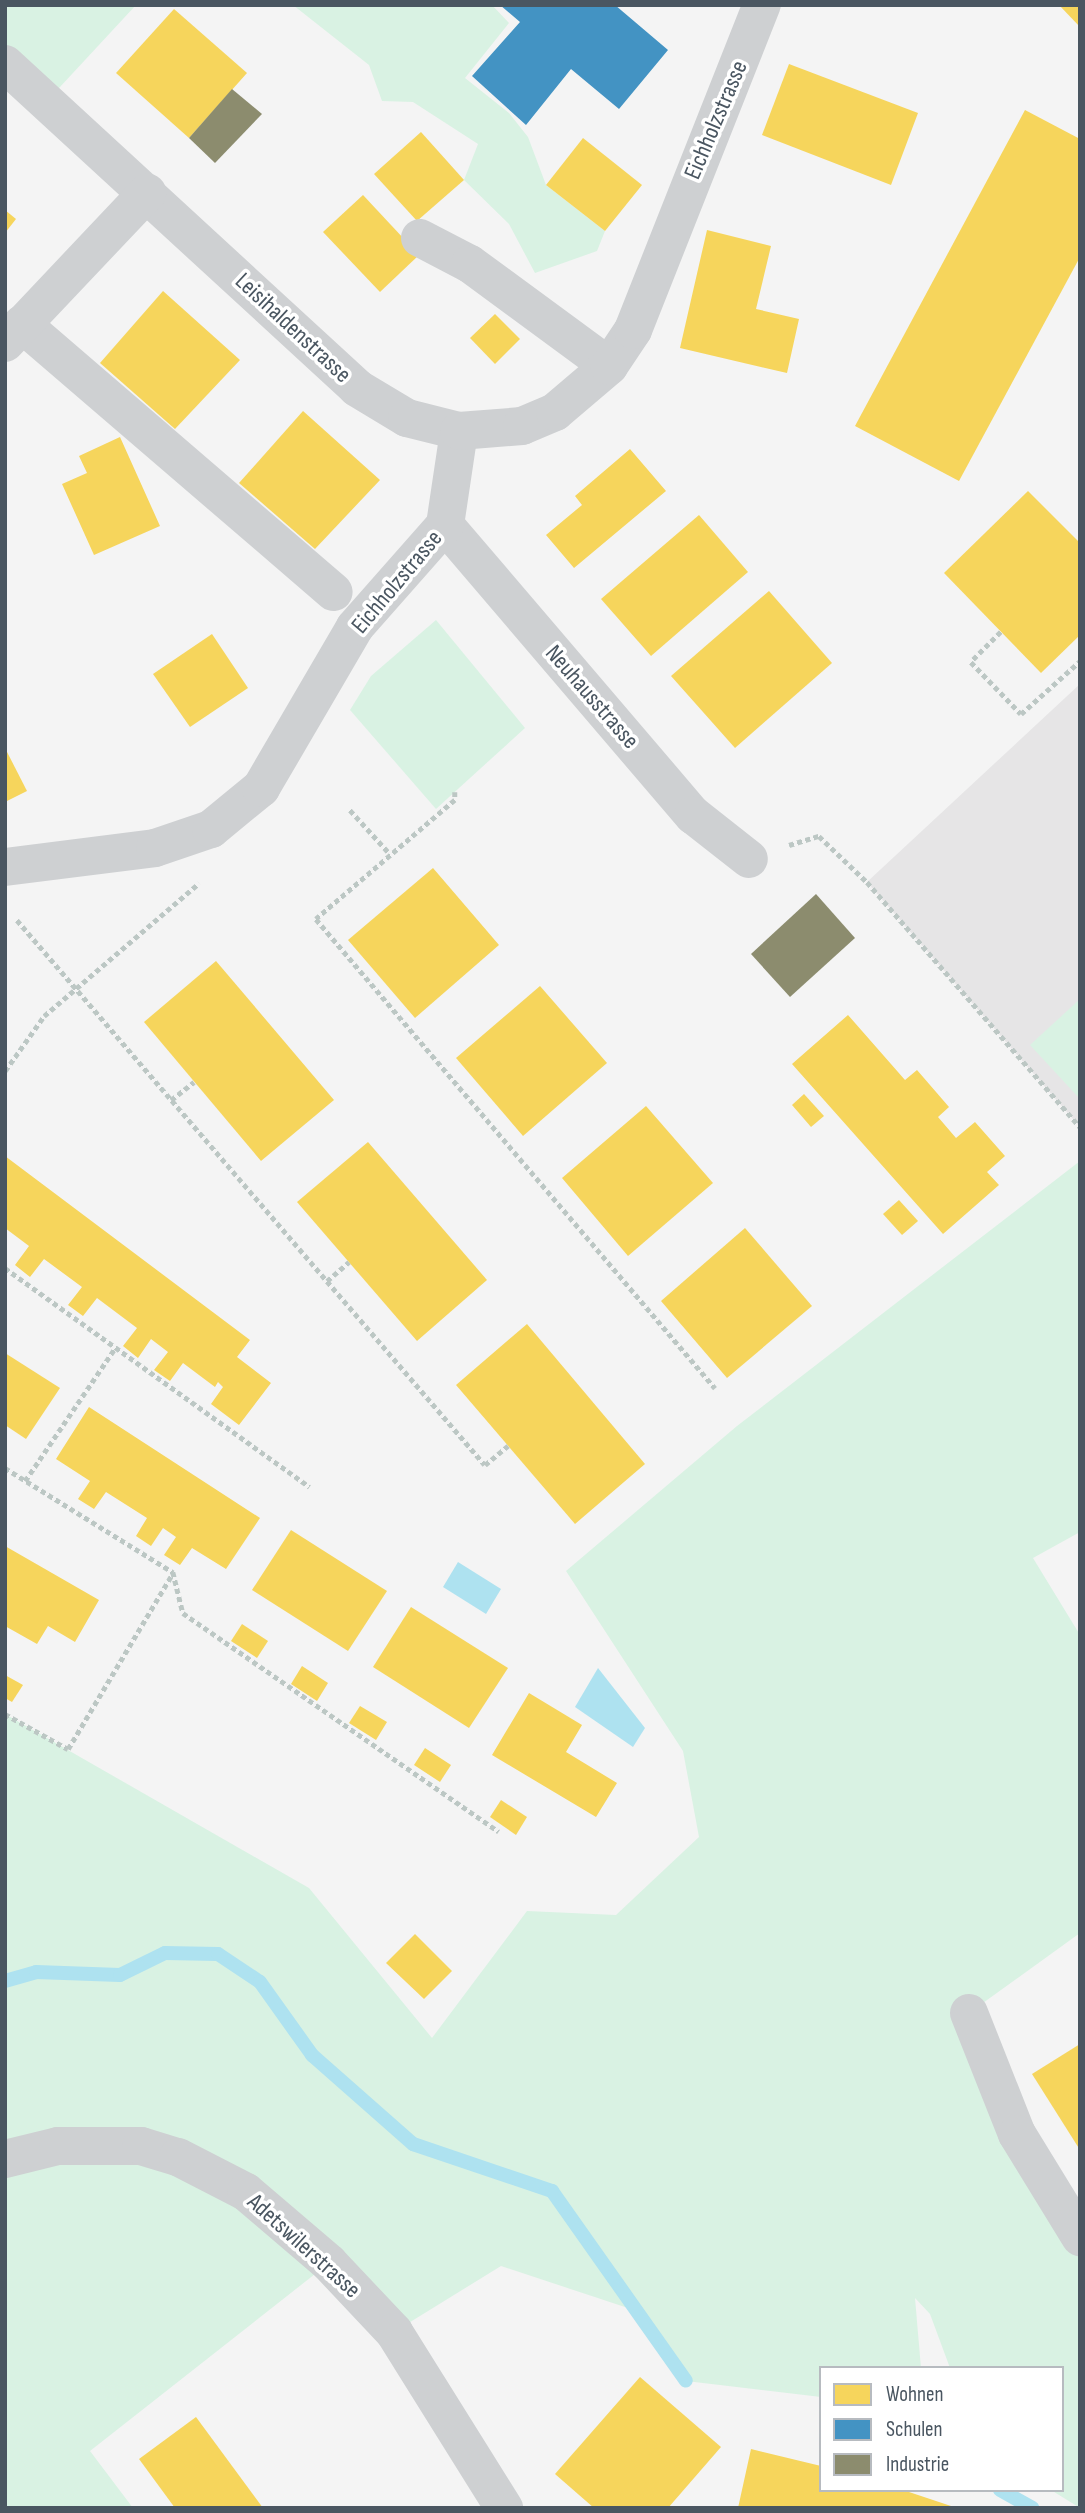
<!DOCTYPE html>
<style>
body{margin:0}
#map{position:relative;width:1085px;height:2513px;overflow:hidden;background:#f4f4f4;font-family:"Sofia Sans Condensed",sans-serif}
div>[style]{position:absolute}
.education>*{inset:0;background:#e6e5e6}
.green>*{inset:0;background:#d9f2e3}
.water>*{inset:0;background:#aee2f0}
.homes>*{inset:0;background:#f6d55c}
.schools>*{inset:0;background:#4393c3}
.industry>*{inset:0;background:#8c8c6e}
.stream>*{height:14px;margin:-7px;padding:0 7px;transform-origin:7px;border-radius:7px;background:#aee2f0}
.path>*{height:4.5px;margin-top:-2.25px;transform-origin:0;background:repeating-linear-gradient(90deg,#bcc7c4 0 5px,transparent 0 8.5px)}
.minor>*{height:38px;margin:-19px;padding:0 19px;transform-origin:19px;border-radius:19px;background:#ced0d2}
span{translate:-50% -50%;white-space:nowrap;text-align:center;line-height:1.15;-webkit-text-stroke:7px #fff;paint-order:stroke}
.street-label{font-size:24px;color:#4a5661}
.frame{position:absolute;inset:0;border:7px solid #4a5661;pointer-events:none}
.legend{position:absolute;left:819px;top:2366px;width:245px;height:126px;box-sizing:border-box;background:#fff;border:2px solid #b7bbc0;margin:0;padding:9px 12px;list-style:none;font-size:21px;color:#4a5661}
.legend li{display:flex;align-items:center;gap:14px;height:35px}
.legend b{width:35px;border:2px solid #b7bbc0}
</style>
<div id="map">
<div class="education">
<div style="clip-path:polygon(1080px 684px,1080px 1127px,867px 882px)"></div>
</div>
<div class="green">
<div style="clip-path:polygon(5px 5px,136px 5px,47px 101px,5px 64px)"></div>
<div style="clip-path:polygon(293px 5px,492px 5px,509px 23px,465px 78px,509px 113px,528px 137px,546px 185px,605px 231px,597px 251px,535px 273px,509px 224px,464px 180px,478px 144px,413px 102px,382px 101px,369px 65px)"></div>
<div style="clip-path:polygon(436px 620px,525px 728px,436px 809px,350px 710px,371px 676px)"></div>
<div style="clip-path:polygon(1080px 999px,1080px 1099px,1030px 1045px)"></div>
<div style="clip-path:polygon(1080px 1161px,1080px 1532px,1033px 1558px,1080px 1635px,1080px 1933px,969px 2013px,1080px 2237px,1080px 2508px,1051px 2490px,1062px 2490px,1062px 2368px,950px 2368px,930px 2314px,915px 2298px,921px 2368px,821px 2368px,821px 2397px,686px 2381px,637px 2311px,501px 2266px,394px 2332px,329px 2263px,90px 2451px,133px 2508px,5px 2508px,5px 1714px,309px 1888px,432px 2038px,527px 1911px,616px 1915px,699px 1837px,683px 1751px,566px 1571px,737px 1426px)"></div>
</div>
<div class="water">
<div style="clip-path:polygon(458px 1562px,501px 1589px,486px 1614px,443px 1587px)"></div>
<div style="clip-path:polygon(598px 1668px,645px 1728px,633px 1747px,575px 1707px)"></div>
</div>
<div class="homes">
<div style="clip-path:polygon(1059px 5px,1080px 5px,1080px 27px)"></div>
<div style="clip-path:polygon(174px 9px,247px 73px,189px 138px,116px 73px)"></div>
<div style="clip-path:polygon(789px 64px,918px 113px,891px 185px,762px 135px)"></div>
<div style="clip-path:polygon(1025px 110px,1080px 139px,1080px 257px,959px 481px,855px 426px)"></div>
<div style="clip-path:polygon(421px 132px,464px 180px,417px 221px,374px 174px)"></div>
<div style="clip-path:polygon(583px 138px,642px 185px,605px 231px,546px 185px)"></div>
<div style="clip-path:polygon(363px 195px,419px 255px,380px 292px,323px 232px)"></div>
<div style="clip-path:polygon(5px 210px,16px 219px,5px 233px)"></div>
<div style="clip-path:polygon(707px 230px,771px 246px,756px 309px,799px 319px,787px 373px,680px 348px)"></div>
<div style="clip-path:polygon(163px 291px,240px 360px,175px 429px,100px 363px)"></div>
<div style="clip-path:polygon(495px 314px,520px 339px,495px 364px,470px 338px)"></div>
<div style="clip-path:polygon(303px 411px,380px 480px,315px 549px,239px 483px)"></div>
<div style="clip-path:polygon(120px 437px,160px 526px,94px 555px,62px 484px,87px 473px,79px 456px)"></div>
<div style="clip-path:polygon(630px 449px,666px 491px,574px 568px,546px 535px,582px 505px,575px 496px)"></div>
<div style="clip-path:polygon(1028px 491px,1080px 543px,1080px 635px,1041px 673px,944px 573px)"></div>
<div style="clip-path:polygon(699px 515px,748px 572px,651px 656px,601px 599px)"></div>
<div style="clip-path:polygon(769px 591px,832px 663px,735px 748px,671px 676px)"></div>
<div style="clip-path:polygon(212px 634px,248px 688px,190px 727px,153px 674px)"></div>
<div style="clip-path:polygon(5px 748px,27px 791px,5px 802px)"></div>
<div style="clip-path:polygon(433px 868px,499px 945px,415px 1018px,348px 940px)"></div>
<div style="clip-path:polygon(216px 961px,334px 1100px,261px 1161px,144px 1022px)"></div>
<div style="clip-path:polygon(540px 986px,607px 1063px,523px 1136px,456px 1058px)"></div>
<div style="clip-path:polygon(848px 1015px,905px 1080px,917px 1070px,949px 1107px,938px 1117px,956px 1138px,975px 1122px,1005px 1156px,987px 1172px,999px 1185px,943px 1234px,792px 1064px)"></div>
<div style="clip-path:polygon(804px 1094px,824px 1116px,811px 1127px,792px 1105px)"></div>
<div style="clip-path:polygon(646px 1106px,713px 1183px,628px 1256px,562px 1178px)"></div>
<div style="clip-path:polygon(368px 1142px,487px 1280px,417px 1341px,297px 1202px)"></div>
<div style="clip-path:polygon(5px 1156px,250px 1340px,237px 1357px,271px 1383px,239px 1425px,211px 1404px,223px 1387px,218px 1382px,215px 1387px,183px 1363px,170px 1381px,154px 1370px,168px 1352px,151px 1339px,138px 1358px,123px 1346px,137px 1328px,97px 1298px,83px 1316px,68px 1305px,82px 1287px,44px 1259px,30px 1277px,15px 1265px,29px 1246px,5px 1228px)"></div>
<div style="clip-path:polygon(899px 1200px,918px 1221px,902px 1235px,883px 1214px)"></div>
<div style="clip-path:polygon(745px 1228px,812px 1306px,727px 1378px,661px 1301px)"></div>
<div style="clip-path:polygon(527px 1324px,645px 1464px,575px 1524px,456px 1385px)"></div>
<div style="clip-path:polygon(5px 1353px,60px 1388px,26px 1439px,5px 1425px)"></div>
<div style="clip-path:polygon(89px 1407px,260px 1518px,226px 1569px,192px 1548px,180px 1565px,164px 1555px,176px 1537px,163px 1528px,151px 1546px,136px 1536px,147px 1518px,106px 1492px,94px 1509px,78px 1499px,90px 1481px,56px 1459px)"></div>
<div style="clip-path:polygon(291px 1530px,387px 1591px,348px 1651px,252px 1590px)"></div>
<div style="clip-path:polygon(5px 1546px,99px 1600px,75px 1642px,48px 1626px,37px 1644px,5px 1626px)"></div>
<div style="clip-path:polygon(411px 1607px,508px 1668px,469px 1728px,373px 1667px)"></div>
<div style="clip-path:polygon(242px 1624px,268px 1641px,257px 1658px,231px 1641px)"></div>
<div style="clip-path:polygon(302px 1666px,328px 1683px,317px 1701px,291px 1684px)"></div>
<div style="clip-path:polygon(5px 1675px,23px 1685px,12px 1702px,5px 1698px)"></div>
<div style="clip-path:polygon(529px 1693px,582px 1725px,566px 1752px,617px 1783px,596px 1817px,492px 1755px)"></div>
<div style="clip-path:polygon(360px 1706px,387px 1722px,376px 1740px,349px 1723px)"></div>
<div style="clip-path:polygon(425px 1748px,451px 1765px,440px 1782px,414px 1765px)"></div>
<div style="clip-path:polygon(501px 1800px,527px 1817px,516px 1835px,490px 1817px)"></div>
<div style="clip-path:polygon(415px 1934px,452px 1971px,424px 1999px,386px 1963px)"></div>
<div style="clip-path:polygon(1080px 2044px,1080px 2150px,1032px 2074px)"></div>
<div style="clip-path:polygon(640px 2377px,721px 2447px,668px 2508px,594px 2508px,555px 2474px)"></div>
<div style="clip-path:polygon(196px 2417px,263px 2508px,175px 2508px,139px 2459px)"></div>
<div style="clip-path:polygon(751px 2449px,821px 2466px,821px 2490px,903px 2490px,957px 2508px,738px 2508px)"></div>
</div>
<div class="schools">
<div style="clip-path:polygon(500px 5px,615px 5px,668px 50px,619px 109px,571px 69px,526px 125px,472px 76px,520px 22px)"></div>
</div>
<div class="industry">
<div style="clip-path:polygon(232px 89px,262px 114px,215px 163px,189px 138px)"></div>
<div style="clip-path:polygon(816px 894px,855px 938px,790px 997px,751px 954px)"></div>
</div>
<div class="stream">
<div style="left:5px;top:1981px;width:32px;rotate:-16deg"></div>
<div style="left:36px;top:1972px;width:84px;rotate:2deg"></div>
<div style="left:120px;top:1975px;width:50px;rotate:-26.1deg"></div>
<div style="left:165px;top:1953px;width:53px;rotate:1.1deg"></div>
<div style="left:218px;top:1954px;width:50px;rotate:33.7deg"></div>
<div style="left:260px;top:1982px;width:90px;rotate:54.5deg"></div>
<div style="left:312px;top:2055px;width:135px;rotate:41.4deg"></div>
<div style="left:413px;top:2144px;width:147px;rotate:18.7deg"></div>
<div style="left:552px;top:2191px;width:232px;rotate:54.8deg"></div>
<div style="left:1000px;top:2490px;width:37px;rotate:29deg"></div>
</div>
<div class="path">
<div style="left:5px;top:496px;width:1px"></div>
<div style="left:1001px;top:632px;width:42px;rotate:135deg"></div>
<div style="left:971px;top:662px;width:72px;rotate:46.1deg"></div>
<div style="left:1021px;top:714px;width:79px;rotate:-41.9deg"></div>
<div style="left:455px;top:792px;width:8px;rotate:90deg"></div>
<div style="left:455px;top:800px;width:183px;rotate:139.4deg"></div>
<div style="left:316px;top:919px;width:616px;rotate:49.61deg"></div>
<div style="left:350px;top:810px;width:59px;rotate:47.7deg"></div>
<div style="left:789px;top:845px;width:31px;rotate:-17deg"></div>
<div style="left:819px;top:836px;width:66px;rotate:43.8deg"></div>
<div style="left:867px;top:882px;width:325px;rotate:49deg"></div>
<div style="left:17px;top:920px;width:718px;rotate:49.35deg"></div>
<div style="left:485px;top:1465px;width:30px;rotate:-40deg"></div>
<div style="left:5px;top:1071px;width:67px;rotate:-54.7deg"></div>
<div style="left:44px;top:1016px;width:204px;rotate:-40.6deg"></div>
<div style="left:171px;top:1100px;width:29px;rotate:-38deg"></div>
<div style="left:5px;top:1268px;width:375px;rotate:35.7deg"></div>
<div style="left:327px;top:1281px;width:29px;rotate:-41deg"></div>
<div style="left:5px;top:1468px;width:198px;rotate:31.8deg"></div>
<div style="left:173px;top:1572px;width:42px;rotate:76.3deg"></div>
<div style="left:183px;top:1613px;width:384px;rotate:34.7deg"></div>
<div style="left:25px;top:1481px;width:161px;rotate:-55.9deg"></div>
<div style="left:5px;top:1714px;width:72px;rotate:29.1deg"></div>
<div style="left:68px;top:1749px;width:205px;rotate:-59.2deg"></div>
</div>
<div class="minor">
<div style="left:5px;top:64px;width:478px;rotate:42.6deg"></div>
<div style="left:357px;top:388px;width:58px;rotate:31deg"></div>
<div style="left:407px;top:418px;width:54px;rotate:14deg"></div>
<div style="left:420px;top:238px;width:56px;rotate:27.5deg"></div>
<div style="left:470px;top:264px;width:172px;rotate:36.3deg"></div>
<div style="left:22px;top:324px;width:411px;rotate:40.7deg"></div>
<div style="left:5px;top:343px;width:207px;rotate:-46.6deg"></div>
<div style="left:445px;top:525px;width:382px;rotate:49.5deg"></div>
<div style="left:693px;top:815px;width:71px;rotate:38.2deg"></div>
<div style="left:5px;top:867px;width:151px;rotate:-7.2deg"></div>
<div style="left:155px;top:848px;width:59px;rotate:-18.7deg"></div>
<div style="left:211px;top:829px;width:65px;rotate:-39.4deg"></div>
<div style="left:261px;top:788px;width:186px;rotate:-59.7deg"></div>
<div style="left:355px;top:627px;width:136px;rotate:-48.6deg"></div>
<div style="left:445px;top:525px;width:95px;rotate:-81.5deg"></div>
<div style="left:459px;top:431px;width:63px;rotate:-4.5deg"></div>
<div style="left:522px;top:426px;width:36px;rotate:-23deg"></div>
<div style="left:555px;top:412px;width:71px;rotate:-40.4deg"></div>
<div style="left:609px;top:366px;width:43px;rotate:-56.3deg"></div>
<div style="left:633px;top:330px;width:350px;rotate:-68.4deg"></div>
<div style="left:969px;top:2013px;width:130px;rotate:68.4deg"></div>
<div style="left:1017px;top:2134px;width:121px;rotate:58.5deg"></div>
<div style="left:5px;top:2159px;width:55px;rotate:-13.8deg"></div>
<div style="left:58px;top:2146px;width:83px"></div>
<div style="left:141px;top:2146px;width:39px;rotate:17deg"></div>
<div style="left:178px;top:2157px;width:76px;rotate:27.2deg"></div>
<div style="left:246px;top:2192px;width:109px;rotate:40.5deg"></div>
<div style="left:329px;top:2263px;width:95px;rotate:46.7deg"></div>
<div style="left:394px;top:2332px;width:208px;rotate:58deg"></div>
</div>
<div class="street-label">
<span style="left:716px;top:120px;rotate:-67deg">Eichholzstrasse</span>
<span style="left:293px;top:328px;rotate:43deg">Leisihaldenstrasse</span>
<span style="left:397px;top:582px;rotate:-50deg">Eichholzstrasse</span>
<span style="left:592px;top:697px;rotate:49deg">Neuhausstrasse</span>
<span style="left:304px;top:2246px;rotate:42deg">Adetswilerstrasse</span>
</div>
<div class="frame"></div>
<ul class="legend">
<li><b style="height:19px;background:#f6d55c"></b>Wohnen</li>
<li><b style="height:19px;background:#4393c3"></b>Schulen</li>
<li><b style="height:19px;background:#8c8c6e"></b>Industrie</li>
</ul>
</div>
